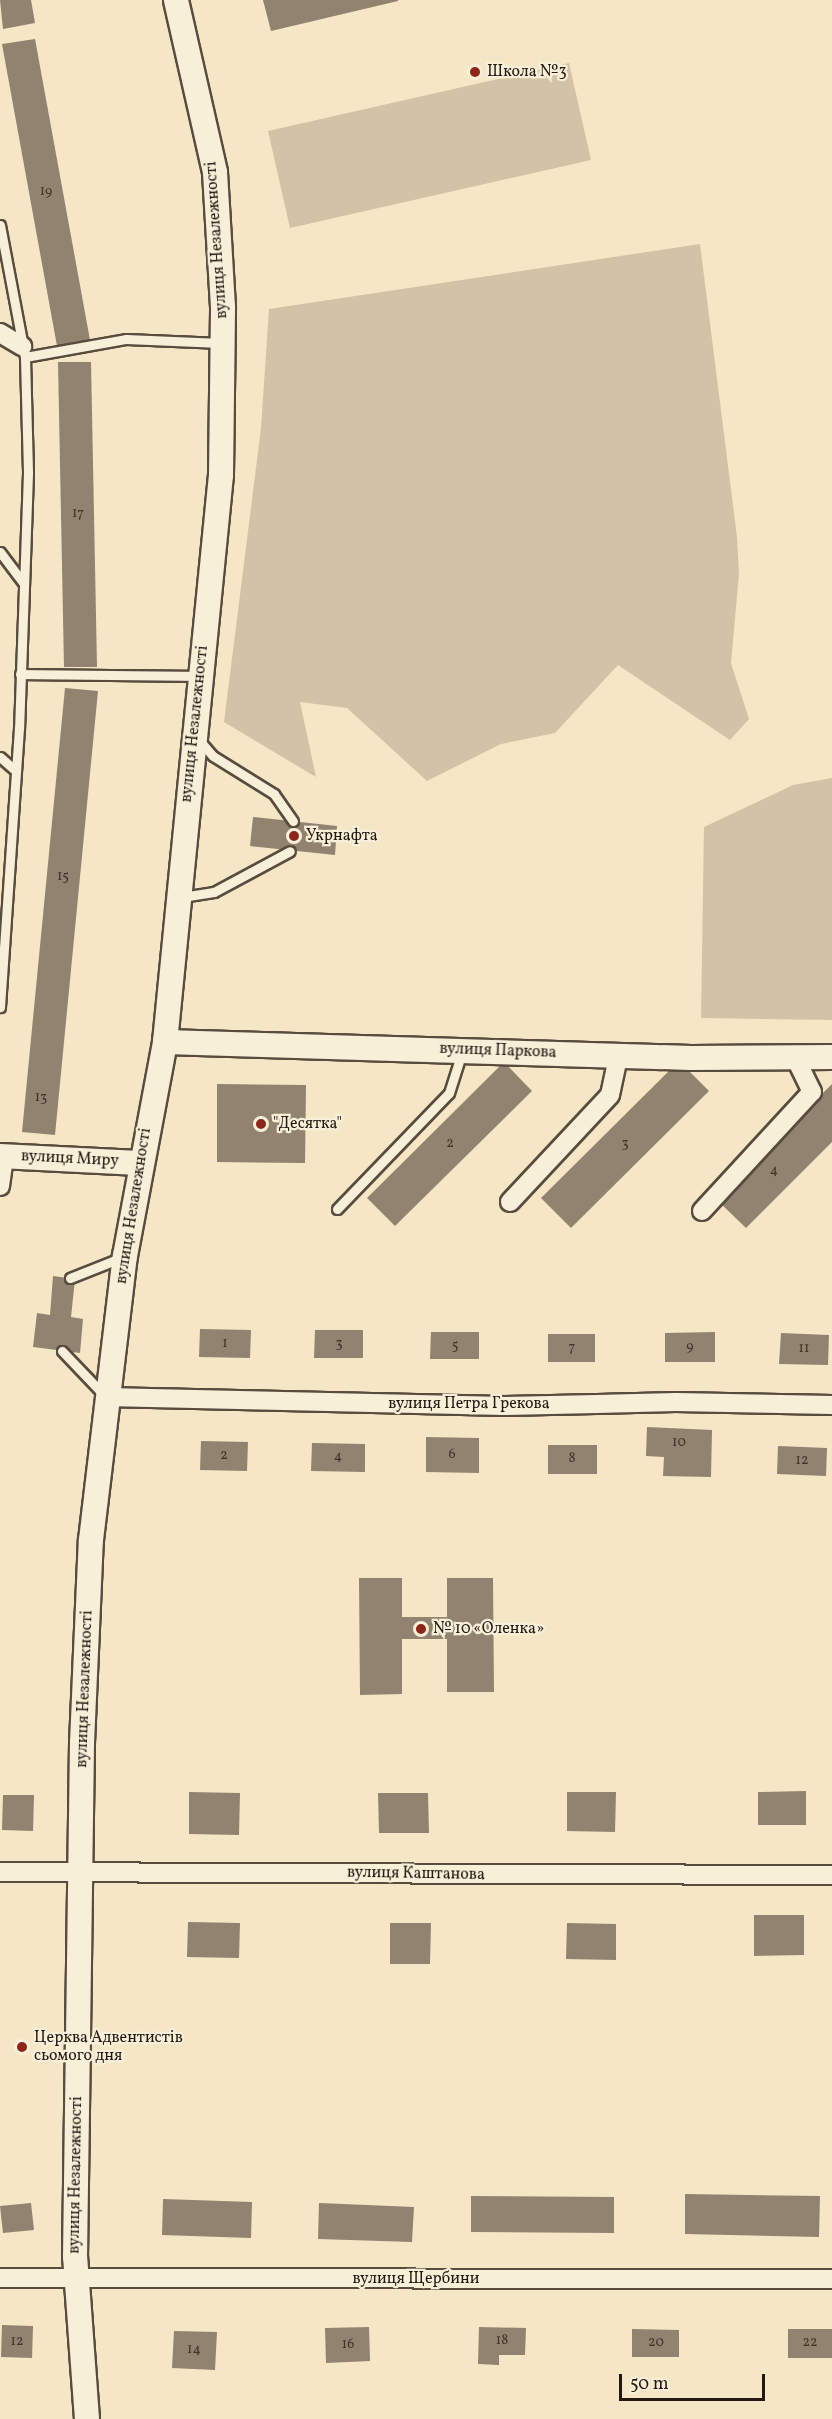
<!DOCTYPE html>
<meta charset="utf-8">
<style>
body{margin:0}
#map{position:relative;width:832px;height:2419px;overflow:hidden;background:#f5e6c5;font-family:Vollkorn,serif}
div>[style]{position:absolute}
.green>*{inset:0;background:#d2c3a6}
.building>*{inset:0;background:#91836f}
.roads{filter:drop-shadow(2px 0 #594c3e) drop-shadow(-2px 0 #594c3e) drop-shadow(0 2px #594c3e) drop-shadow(0 -2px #594c3e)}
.lane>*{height:9px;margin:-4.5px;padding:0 4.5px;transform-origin:4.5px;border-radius:4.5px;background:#f8efd9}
.street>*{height:18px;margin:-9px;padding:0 9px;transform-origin:9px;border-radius:9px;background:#f8efd9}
.secondary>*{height:24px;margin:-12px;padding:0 12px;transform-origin:12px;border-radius:12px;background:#f8efd9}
.dots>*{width:16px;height:16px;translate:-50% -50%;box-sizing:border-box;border:3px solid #f8efd9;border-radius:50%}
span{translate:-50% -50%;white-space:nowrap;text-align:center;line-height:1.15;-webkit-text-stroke:4.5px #f8efd9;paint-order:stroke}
.number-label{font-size:14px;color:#403328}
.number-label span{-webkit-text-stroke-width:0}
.poi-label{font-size:16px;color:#251811}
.left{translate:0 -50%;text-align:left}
.street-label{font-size:16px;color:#251811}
.scale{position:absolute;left:619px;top:2374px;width:146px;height:27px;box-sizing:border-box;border:3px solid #251811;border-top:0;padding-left:8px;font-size:18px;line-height:21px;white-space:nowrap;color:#251811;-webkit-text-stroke:4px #f8efd9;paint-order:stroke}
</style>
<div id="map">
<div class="green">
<div style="clip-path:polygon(569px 63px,591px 160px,290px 228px,268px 131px)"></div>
<div style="clip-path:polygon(700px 244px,737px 537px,739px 574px,731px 663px,749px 719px,730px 740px,618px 665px,555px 733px,501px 744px,427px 781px,347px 708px,300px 702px,316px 777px,224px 722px,261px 428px,269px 309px)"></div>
<div style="clip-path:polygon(832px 778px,832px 1020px,701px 1018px,704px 827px,793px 785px)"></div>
</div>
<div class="building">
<div style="clip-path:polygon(0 0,31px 0,35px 23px,3px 29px)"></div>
<div style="clip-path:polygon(263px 0,398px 0,398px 1px,271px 31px)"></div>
<div style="clip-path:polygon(35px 39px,90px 340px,57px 346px,2px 44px)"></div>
<div style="clip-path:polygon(58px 362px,91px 362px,97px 667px,64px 667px)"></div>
<div style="clip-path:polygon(65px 688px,98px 691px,55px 1135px,22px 1132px)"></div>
<div style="clip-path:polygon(253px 817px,337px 826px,335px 855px,250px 846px)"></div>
<div style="clip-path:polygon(679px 1061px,709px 1091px,571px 1228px,541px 1198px)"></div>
<div style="clip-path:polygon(504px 1062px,532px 1091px,395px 1226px,367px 1198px)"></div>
<div style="clip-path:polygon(217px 1084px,306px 1085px,305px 1163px,217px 1162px)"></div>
<div style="clip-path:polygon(832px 1084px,832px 1142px,746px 1228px,716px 1199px)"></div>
<div style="clip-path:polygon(53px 1276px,75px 1279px,71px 1317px,83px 1319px,80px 1353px,33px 1347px,37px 1313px,50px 1315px)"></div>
<div style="clip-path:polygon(200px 1329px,251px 1330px,250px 1358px,199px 1357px)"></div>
<div style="clip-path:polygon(315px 1330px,363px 1330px,363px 1358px,314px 1358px)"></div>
<div style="clip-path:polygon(431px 1332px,479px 1332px,479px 1359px,430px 1359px)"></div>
<div style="clip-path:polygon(715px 1332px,715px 1362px,665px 1362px,665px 1333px)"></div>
<div style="clip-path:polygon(781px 1333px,829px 1335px,828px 1365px,779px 1364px)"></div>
<div style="clip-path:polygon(548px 1334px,595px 1334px,595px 1362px,548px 1362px)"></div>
<div style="clip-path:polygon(647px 1427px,712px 1430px,711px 1477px,663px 1476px,664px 1457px,646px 1456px)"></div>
<div style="clip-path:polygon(426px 1437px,479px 1438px,479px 1473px,426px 1472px)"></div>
<div style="clip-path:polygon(201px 1441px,248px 1442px,247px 1471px,200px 1470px)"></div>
<div style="clip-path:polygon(312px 1443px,365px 1444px,365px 1472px,311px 1471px)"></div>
<div style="clip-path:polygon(548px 1445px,597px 1445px,597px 1474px,548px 1474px)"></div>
<div style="clip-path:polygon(778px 1446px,827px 1448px,826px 1476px,777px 1474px)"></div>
<div style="clip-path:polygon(359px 1578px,402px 1578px,402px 1617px,447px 1617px,447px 1578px,493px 1578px,494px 1692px,447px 1692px,447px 1639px,402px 1639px,402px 1694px,360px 1695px)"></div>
<div style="clip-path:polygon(806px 1791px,806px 1825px,758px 1825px,758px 1792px)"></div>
<div style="clip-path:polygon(189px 1792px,240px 1793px,239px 1835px,189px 1834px)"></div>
<div style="clip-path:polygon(567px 1792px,616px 1792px,615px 1832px,567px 1831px)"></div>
<div style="clip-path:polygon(378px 1793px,428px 1793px,429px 1833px,379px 1833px)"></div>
<div style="clip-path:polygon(3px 1795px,34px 1795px,33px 1831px,2px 1830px)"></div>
<div style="clip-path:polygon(754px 1915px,804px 1915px,804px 1955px,754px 1956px)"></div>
<div style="clip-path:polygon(188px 1922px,240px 1923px,239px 1958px,187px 1957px)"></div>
<div style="clip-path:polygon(390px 1923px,431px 1923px,430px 1964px,390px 1964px)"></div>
<div style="clip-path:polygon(567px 1923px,616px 1924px,616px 1960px,566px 1959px)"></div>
<div style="clip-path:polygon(685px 2194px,820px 2196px,819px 2237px,685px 2234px)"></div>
<div style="clip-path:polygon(471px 2196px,614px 2197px,614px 2233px,471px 2232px)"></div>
<div style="clip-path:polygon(163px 2199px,252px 2202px,251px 2238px,162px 2235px)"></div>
<div style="clip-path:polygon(31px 2203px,34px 2230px,3px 2233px,0 2206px)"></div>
<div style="clip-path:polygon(319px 2203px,414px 2207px,412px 2242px,318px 2239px)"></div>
<div style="clip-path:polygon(2px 2325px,33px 2326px,32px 2358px,1px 2357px)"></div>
<div style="clip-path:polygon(369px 2327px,370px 2361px,326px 2363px,325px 2328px)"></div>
<div style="clip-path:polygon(479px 2327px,526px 2328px,525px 2355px,499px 2355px,499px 2365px,478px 2364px)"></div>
<div style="clip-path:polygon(632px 2329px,679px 2330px,679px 2357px,632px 2357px)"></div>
<div style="clip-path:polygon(788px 2329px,832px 2329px,832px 2358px,788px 2358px)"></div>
<div style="clip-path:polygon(174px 2331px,217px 2332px,215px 2370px,172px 2368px)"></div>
</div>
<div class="roads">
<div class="lane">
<div style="left:0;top:225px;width:134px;rotate:79.3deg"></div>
<div style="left:25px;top:357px;width:116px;rotate:88.5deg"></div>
<div style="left:28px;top:473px;width:255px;rotate:92deg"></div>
<div style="left:19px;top:728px;width:280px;rotate:93.9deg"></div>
<div style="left:25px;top:357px;width:103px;rotate:-10.1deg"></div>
<div style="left:126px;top:339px;width:95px;rotate:2.4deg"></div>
<div style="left:0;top:552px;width:38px;rotate:53deg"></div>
<div style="left:20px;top:674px;width:180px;rotate:0.6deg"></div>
<div style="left:199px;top:740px;width:21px;rotate:49deg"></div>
<div style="left:213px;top:756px;width:72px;rotate:31.9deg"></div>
<div style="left:274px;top:794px;width:33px;rotate:55deg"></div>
<div style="left:0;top:757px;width:21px;rotate:41deg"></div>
<div style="left:182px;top:897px;width:32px;rotate:-9deg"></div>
<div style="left:214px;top:892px;width:86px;rotate:-28.3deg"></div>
<div style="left:337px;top:1209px;width:161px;rotate:-46deg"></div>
<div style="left:449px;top:1093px;width:43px;rotate:-72.4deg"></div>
<div style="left:70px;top:1278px;width:57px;rotate:-21.6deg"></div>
<div style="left:62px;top:1351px;width:61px;rotate:46.3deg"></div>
</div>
<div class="street">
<div style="left:0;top:333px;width:26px;rotate:31deg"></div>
<div style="left:0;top:1186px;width:30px;rotate:-82deg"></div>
<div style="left:510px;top:1202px;width:146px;rotate:-46.9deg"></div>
<div style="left:610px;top:1095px;width:40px;rotate:-78deg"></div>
<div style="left:702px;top:1211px;width:162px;rotate:-47.3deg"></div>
<div style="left:812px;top:1092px;width:39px;rotate:-116deg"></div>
<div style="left:106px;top:1397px;width:399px;rotate:1.3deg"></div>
<div style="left:505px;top:1406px;width:171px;rotate:-1.3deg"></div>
<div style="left:676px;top:1402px;width:156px;rotate:1.1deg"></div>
<div style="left:0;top:1872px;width:832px;rotate:0.21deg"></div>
<div style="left:0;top:2278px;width:832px;rotate:0.07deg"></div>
</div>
<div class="secondary">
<div style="left:165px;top:1042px;width:526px;rotate:1.74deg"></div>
<div style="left:691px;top:1058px;width:141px;rotate:-0.4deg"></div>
<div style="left:0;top:1156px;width:139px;rotate:2.9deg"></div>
<div style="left:87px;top:2419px;width:162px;rotate:-94.2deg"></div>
<div style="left:75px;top:2257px;width:514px;rotate:-89.22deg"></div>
<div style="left:82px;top:1743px;width:203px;rotate:-87.5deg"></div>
<div style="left:91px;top:1540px;width:286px;rotate:-83.2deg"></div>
<div style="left:125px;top:1256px;width:218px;rotate:-79.4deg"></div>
<div style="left:165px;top:1042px;width:570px;rotate:-84.36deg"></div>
<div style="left:221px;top:475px;width:168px;rotate:-89.3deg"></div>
<div style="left:223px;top:307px;width:135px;rotate:-93.4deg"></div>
<div style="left:215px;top:172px;width:176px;rotate:-102.8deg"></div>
</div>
</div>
<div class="dots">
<div style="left:475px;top:72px;background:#8f2418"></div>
<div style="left:294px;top:836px;background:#8f2418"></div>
<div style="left:261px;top:1124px;background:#8f2418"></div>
<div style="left:421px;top:1629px;background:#8f2418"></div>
<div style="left:22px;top:2047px;background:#8f2418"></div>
</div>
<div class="number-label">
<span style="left:46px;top:192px">19</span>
<span style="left:78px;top:514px">17</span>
<span style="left:63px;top:877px">15</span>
<span style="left:41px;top:1098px">13</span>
<span style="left:450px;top:1144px">2</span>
<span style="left:625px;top:1144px">3</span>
<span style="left:774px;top:1171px">4</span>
<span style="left:225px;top:1344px">1</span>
<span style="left:339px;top:1344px">3</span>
<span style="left:455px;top:1346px">5</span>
<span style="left:690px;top:1347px">9</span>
<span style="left:572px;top:1348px">7</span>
<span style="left:804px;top:1349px">11</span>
<span style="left:679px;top:1443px">10</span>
<span style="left:452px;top:1455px">6</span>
<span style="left:224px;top:1456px">2</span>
<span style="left:338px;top:1457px">4</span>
<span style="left:572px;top:1459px">8</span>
<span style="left:802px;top:1461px">12</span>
<span style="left:502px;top:2341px">18</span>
<span style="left:17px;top:2342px">12</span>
<span style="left:656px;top:2343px">20</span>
<span style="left:810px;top:2343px">22</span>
<span style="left:348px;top:2345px">16</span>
<span style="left:194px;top:2350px">14</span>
</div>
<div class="poi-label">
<span class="left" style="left:487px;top:72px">Школа №3</span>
<span class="left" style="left:306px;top:836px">Укрнафта</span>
<span class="left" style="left:273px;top:1124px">"Десятка"</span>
<span class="left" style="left:433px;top:1629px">№ 10 «Оленка»</span>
<span class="left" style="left:34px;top:2047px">Церква Адвентистів<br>сьомого дня</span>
</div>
<div class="street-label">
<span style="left:217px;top:240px;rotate:-94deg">вулиця Незалежності</span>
<span style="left:195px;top:724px;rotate:-84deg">вулиця Незалежності</span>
<span style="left:498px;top:1051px;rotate:2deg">вулиця Паркова</span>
<span style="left:70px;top:1159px;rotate:3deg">вулиця Миру</span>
<span style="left:134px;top:1206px;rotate:-81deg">вулиця Незалежності</span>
<span style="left:469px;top:1404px">вулиця Петра Грекова</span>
<span style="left:85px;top:1689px;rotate:-88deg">вулиця Незалежності</span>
<span style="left:416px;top:1874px;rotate:1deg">вулиця Каштанова</span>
<span style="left:76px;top:2175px;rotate:-89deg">вулиця Незалежності</span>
<span style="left:416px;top:2279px">вулиця Щербини</span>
</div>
<div class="scale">50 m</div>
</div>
